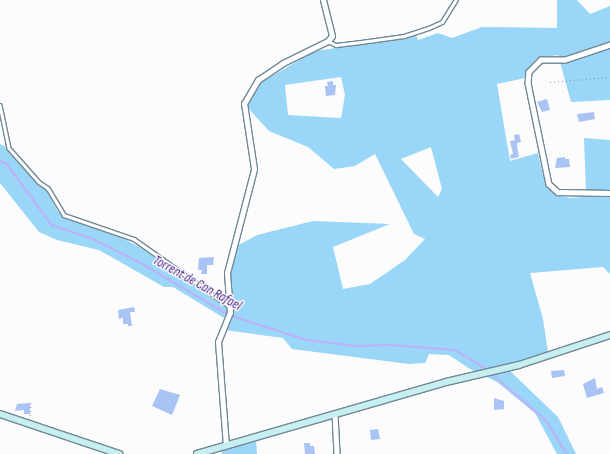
<!DOCTYPE html>
<style>
body{margin:0}
#map{position:relative;width:610px;height:454px;overflow:hidden;background:#fbfcfb;font-family:"Sofia Sans Condensed",sans-serif}
div>[style]{position:absolute}
.green>*{inset:0;background:#99d6f7}
.stream>*{height:1.5px;margin:-0.75px;padding:0 0.75px;transform-origin:0.75px;border-radius:0.75px;background:#c0aff7}
.building>*{inset:0;background:#aac3f5}
.path>*{height:1px;margin-top:-0.5px;transform-origin:0;background:repeating-linear-gradient(90deg,#878d8f 0 1px,transparent 0 4px)}
.roads{filter:drop-shadow(1px 0 #708896) drop-shadow(-1px 0 #708896) drop-shadow(0 1px #708896) drop-shadow(0 -1px #708896)}
.lane>*{height:2.5px;margin:-1.25px;padding:0 1.25px;transform-origin:1.25px;border-radius:1.25px;background:#fff}
.street>*{height:4.5px;margin:-2.25px;padding:0 2.25px;transform-origin:2.25px;border-radius:2.25px;background:#fff}
.secondary>*{height:6px;margin:-3px;padding:0 3px;transform-origin:3px;border-radius:3px;background:#c7eef0}
span{translate:-50% -50%;white-space:nowrap;text-align:center;line-height:1.15;-webkit-text-stroke:3px #fff;paint-order:stroke}
.water-label{font-size:14px;color:#451d83;font-style:italic}
</style>
<div id="map">
<div class="green">
<div style="clip-path:polygon(evenodd,557px 0,577px 0,590px 14px,610px 6px,610px 100px,571px 102px,558px 55px,537px 58px,525px 72px,525px 78px,497px 84px,510px 161px,538px 153px,543px 176px,556px 194px,570px 198px,610px 195px,610px 274px,603px 267px,530px 273px,543px 319px,548px 352px,500px 367px,509px 370px,558px 417px,576px 454px,557px 454px,535px 413px,497px 382px,470px 369px,449px 355px,429px 354px,425px 363px,409px 364px,292px 349px,283px 338px,225px 330px,233px 312px,230px 273px,235px 247px,257px 235px,313px 221px,390px 224px,333px 247px,343px 289px,370px 284px,405px 260px,425px 239px,414px 234px,375px 154px,355px 166px,334px 169px,308px 147px,269px 131px,249px 109px,248px 100px,260px 83px,315px 51px,387px 41px,416px 34px,418px 40px,438px 33px,452px 38px,482px 27px,557px 28px,557px 0,341px 77px,345px 95px,341px 118px,288px 115px,285px 85px,341px 77px,557px 0,431px 147px,442px 189px,438px 197px,401px 159px,431px 147px)"></div>
<div style="clip-path:polygon(584px 138px,610px 140px,610px 190px,586px 192px)"></div>
<div style="clip-path:polygon(0 144px,6px 147px,47px 191px,58px 212px,65px 218px,119px 236px,141px 248px,228px 309px,224px 318px,173px 287px,164px 287px,99px 250px,57px 240px,39px 232px,0 183px)"></div>
<div style="clip-path:polygon(256px 440px,257px 454px,222px 454px,221px 449px)"></div>
</div>
<div class="stream">
<div style="left:0;top:161px;width:8px;rotate:23deg"></div>
<div style="left:7px;top:164px;width:76px;rotate:53.6deg"></div>
<div style="left:52px;top:225px;width:41px;rotate:18.4deg"></div>
<div style="left:91px;top:238px;width:56px;rotate:26.6deg"></div>
<div style="left:141px;top:263px;width:102px;rotate:30.6deg"></div>
<div style="left:229px;top:315px;width:82px;rotate:17.8deg"></div>
<div style="left:307px;top:340px;width:49px;rotate:7deg"></div>
<div style="left:356px;top:346px;width:34px;rotate:-2deg"></div>
<div style="left:390px;top:345px;width:65px;rotate:4.4deg"></div>
<div style="left:455px;top:350px;width:37px;rotate:31deg"></div>
<div style="left:493px;top:375px;width:70px;rotate:40.3deg"></div>
<div style="left:546px;top:420px;width:40px;rotate:58deg"></div>
</div>
<div class="building">
<div style="clip-path:polygon(333px 81px,333px 85px,336px 85px,335px 95px,326px 96px,325px 86px,328px 86px,327px 82px)"></div>
<div style="clip-path:polygon(547px 99px,550px 110px,542px 112px,537px 102px)"></div>
<div style="clip-path:polygon(594px 112px,595px 119px,579px 122px,577px 114px)"></div>
<div style="clip-path:polygon(519px 134px,521px 142px,517px 143px,517px 146px,519px 157px,511px 159px,510px 155px,513px 154px,510px 141px,515px 140px,514px 135px)"></div>
<div style="clip-path:polygon(565px 157px,565px 159px,569px 159px,570px 167px,555px 168px,557px 158px)"></div>
<div style="clip-path:polygon(214px 257px,213px 265px,207px 265px,207px 274px,201px 274px,202px 270px,198px 270px,199px 258px)"></div>
<div style="clip-path:polygon(134px 307px,135px 312px,130px 312px,132px 326px,128px 326px,128px 324px,123px 324px,123px 318px,119px 319px,118px 310px)"></div>
<div style="clip-path:polygon(564px 370px,565px 376px,552px 378px,551px 371px)"></div>
<div style="clip-path:polygon(595px 378px,597px 389px,602px 387px,604px 393px,587px 398px,583px 384px)"></div>
<div style="clip-path:polygon(160px 389px,180px 395px,172px 415px,152px 406px)"></div>
<div style="clip-path:polygon(494px 398px,504px 401px,504px 409px,494px 410px)"></div>
<div style="clip-path:polygon(30px 403px,30px 414px,24px 414px,24px 410px,15px 411px,17px 404px)"></div>
<div style="clip-path:polygon(378px 429px,380px 439px,371px 440px,370px 430px)"></div>
<div style="clip-path:polygon(304px 443px,310px 443px,310px 446px,314px 446px,315px 454px,305px 454px)"></div>
</div>
<div class="path">
<div style="left:550px;top:82px;width:60px;rotate:-4.8deg"></div>
<div style="left:30px;top:419px;width:18px;rotate:-87deg"></div>
</div>
<div class="roads">
<div class="lane">
<div style="left:328px;top:41px;width:9px;rotate:27deg"></div>
<div style="left:336px;top:45px;width:25px;rotate:-7deg"></div>
<div style="left:361px;top:42px;width:43px;rotate:-7.9deg"></div>
<div style="left:404px;top:36px;width:26px;rotate:-18deg"></div>
<div style="left:429px;top:28px;width:14px;rotate:-25deg"></div>
<div style="left:442px;top:22px;width:26px;rotate:-58deg"></div>
<div style="left:0;top:105px;width:44px;rotate:78.2deg"></div>
<div style="left:9px;top:148px;width:45px;rotate:48.6deg"></div>
<div style="left:39px;top:182px;width:11px;rotate:34deg"></div>
<div style="left:48px;top:188px;width:31px;rotate:59deg"></div>
<div style="left:64px;top:215px;width:74px;rotate:18.9deg"></div>
<div style="left:134px;top:239px;width:116px;rotate:35.2deg"></div>
</div>
<div class="street">
<div style="left:610px;top:45px;width:47px;rotate:161.6deg"></div>
<div style="left:565px;top:60px;width:24px;rotate:180deg"></div>
<div style="left:541px;top:60px;width:17px;rotate:135deg"></div>
<div style="left:529px;top:72px;width:11px;rotate:95deg"></div>
<div style="left:528px;top:83px;width:103px;rotate:78.3deg"></div>
<div style="left:549px;top:184px;width:12px;rotate:42deg"></div>
<div style="left:558px;top:192px;width:52px;rotate:1.1deg"></div>
<div style="left:335px;top:414px;width:40px;rotate:87.1deg"></div>
<div style="left:226px;top:446px;width:104px;rotate:-94.4deg"></div>
<div style="left:218px;top:342px;width:31px;rotate:-68deg"></div>
<div style="left:230px;top:313px;width:40px;rotate:-94.3deg"></div>
<div style="left:227px;top:273px;width:107px;rotate:-75.4deg"></div>
<div style="left:254px;top:169px;width:66px;rotate:-98.7deg"></div>
<div style="left:244px;top:104px;width:28px;rotate:-60deg"></div>
<div style="left:258px;top:80px;width:30px;rotate:-34deg"></div>
<div style="left:283px;top:63px;width:50px;rotate:-26.1deg"></div>
<div style="left:328px;top:41px;width:6px;rotate:-51deg"></div>
<div style="left:332px;top:36px;width:37px;rotate:-104deg"></div>
</div>
<div class="secondary">
<div style="left:0;top:414px;width:126px;rotate:18.6deg"></div>
<div style="left:197px;top:454px;width:259px;rotate:-16.1deg"></div>
<div style="left:446px;top:382px;width:75px;rotate:-13.1deg"></div>
<div style="left:519px;top:365px;width:96px;rotate:-18.2deg"></div>
</div>
</div>
<div class="water-label">
<span style="left:197px;top:283px;rotate:29deg">Torrent de Can Rafael</span>
</div>
</div>
